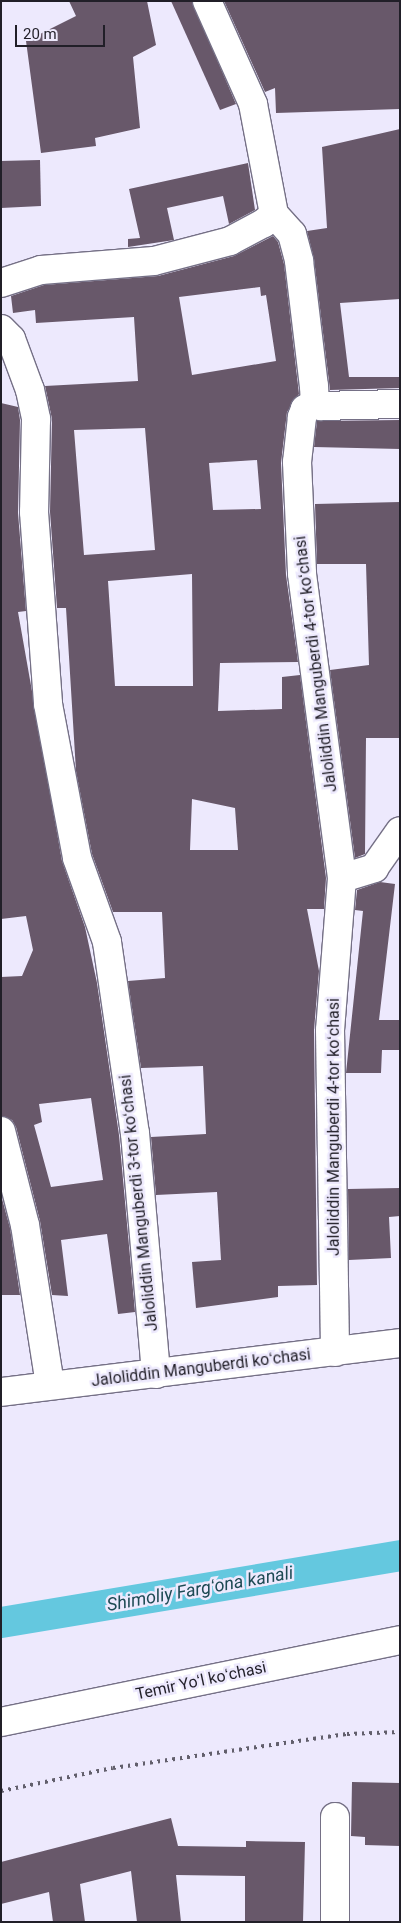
<!DOCTYPE html>
<meta charset="utf-8">
<style>
body{margin:0}
#map{position:relative;width:401px;height:1923px;overflow:hidden;background:#ede9fd;font-family:Roboto,sans-serif}
div>[style]{position:absolute}
.canal>*{height:31px;margin:-15.5px;padding:0 15.5px;transform-origin:15.5px;border-radius:15.5px;background:#64c8df}
.building>*{inset:0;background:#68586a}
.roads{filter:drop-shadow(1px 0 #757086) drop-shadow(-1px 0 #757086) drop-shadow(0 1px #757086) drop-shadow(0 -1px #757086)}
.minor>*{height:28px;margin:-14px;padding:0 14px;transform-origin:14px;border-radius:14px;background:#fff}
.major>*{height:28px;margin:-14px;padding:0 14px;transform-origin:14px;border-radius:14px;background:#fff}
.rail>*{height:4px;margin-top:-2px;transform-origin:0;background:repeating-linear-gradient(90deg,#625f6c 0 2.5px,transparent 0 7.5px)}
span{translate:-50% -50%;white-space:nowrap;text-align:center;line-height:1.15;-webkit-text-stroke:5px #ede9fd;paint-order:stroke}
.street-label{font-size:16px;color:#211f28}
.water-label{font-size:18px;color:#1d4a54;font-style:italic}
.frame{position:absolute;inset:0;border:2px solid #211f28;pointer-events:none}
.scale{position:absolute;left:15px;top:25px;width:90px;height:22px;box-sizing:border-box;border:2px solid #211f28;border-top:0;padding-left:6px;font-size:15px;line-height:18px;white-space:nowrap;color:#211f28;-webkit-text-stroke:4px #ede9fd;paint-order:stroke}
</style>
<div id="map">
<div class="canal">
<div style="left:1px;top:1622px;width:405px;rotate:-9.5deg"></div>
</div>
<div class="building">
<div style="clip-path:polygon(69px 1px,147px 1px,156px 45px,133px 57px,140px 128px,95px 138px,96px 146px,41px 153px,26px 41px,76px 16px)"></div>
<div style="clip-path:polygon(171px 1px,192px 1px,236px 104px,220px 110px)"></div>
<div style="clip-path:polygon(224px 1px,400px 1px,400px 109px,276px 113px,275px 88px,265px 92px)"></div>
<div style="clip-path:polygon(400px 129px,400px 299px,340px 303px,349px 377px,400px 377px,400px 388px,330px 390px,314px 259px,307px 231px,327px 228px,322px 147px)"></div>
<div style="clip-path:polygon(40px 160px,41px 206px,1px 208px,1px 161px)"></div>
<div style="clip-path:polygon(248px 163px,255px 210px,229px 224px,223px 196px,167px 208px,174px 240px,128px 247px,128px 239px,140px 238px,129px 189px)"></div>
<div style="clip-path:polygon(evenodd,273px 236px,278px 242px,284px 264px,299px 394px,287px 412px,281px 463px,286px 575px,298px 662px,220px 663px,218px 711px,282px 709px,282px 677px,300px 675px,326px 878px,324px 909px,307px 909px,319px 971px,314px 1030px,317px 1285px,278px 1286px,278px 1297px,196px 1308px,192px 1262px,221px 1260px,217px 1192px,156px 1195px,151px 1137px,206px 1134px,203px 1066px,141px 1068px,128px 981px,165px 978px,162px 912px,113px 912px,92px 854px,76px 771px,66px 608px,57px 608px,50px 512px,52px 419px,45px 386px,138px 381px,134px 317px,36px 323px,35px 310px,13px 313px,11px 296px,44px 285px,158px 276px,234px 256px,273px 236px,260px 287px,261px 296px,266px 295px,276px 361px,192px 375px,179px 297px,260px 287px,273px 236px,145px 428px,155px 550px,84px 555px,74px 430px,145px 428px,273px 236px,257px 460px,261px 509px,213px 510px,209px 463px,257px 460px,273px 236px,192px 574px,193px 686px,115px 686px,108px 581px,192px 574px,273px 236px,192px 799px,235px 808px,238px 850px,190px 850px,192px 799px)"></div>
<div style="clip-path:polygon(evenodd,1px 403px,18px 407px,20px 420px,18px 513px,26px 611px,18px 612px,62px 861px,85px 927px,97px 983px,119px 1135px,135px 1312px,118px 1314px,107px 1234px,61px 1240px,68px 1296px,52px 1295px,40px 1221px,16px 1127px,12px 1120px,1px 1116px,1px 977px,22px 976px,33px 950px,26px 916px,1px 919px,1px 403px,91px 1098px,103px 1180px,51px 1187px,34px 1125px,42px 1122px,39px 1104px,91px 1098px)"></div>
<div style="clip-path:polygon(400px 420px,400px 449px,314px 447px,317px 421px)"></div>
<div style="clip-path:polygon(400px 502px,400px 738px,366px 738px,365px 854px,355px 858px,330px 670px,369px 665px,366px 564px,317px 564px,315px 504px)"></div>
<div style="clip-path:polygon(380px 882px,395px 884px,379px 1020px,400px 1020px,400px 1050px,382px 1050px,381px 1073px,346px 1073px,363px 911px,355px 910px,357px 890px)"></div>
<div style="clip-path:polygon(400px 1188px,400px 1216px,389px 1217px,391px 1258px,349px 1260px,348px 1189px)"></div>
<div style="clip-path:polygon(1px 1195px,10px 1228px,20px 1295px,1px 1295px)"></div>
<div style="clip-path:polygon(352px 1782px,400px 1783px,400px 1846px,365px 1845px,365px 1837px,351px 1836px)"></div>
<div style="clip-path:polygon(171px 1818px,178px 1846px,246px 1847px,246px 1841px,305px 1842px,303px 1922px,245px 1922px,245px 1876px,176px 1875px,181px 1922px,137px 1922px,131px 1871px,80px 1884px,85px 1922px,53px 1922px,49px 1892px,1px 1904px,1px 1862px)"></div>
</div>
<div class="roads">
<div class="minor">
<div style="left:207px;top:1px;width:113px;rotate:65.9deg"></div>
<div style="left:253px;top:104px;width:112px;rotate:79.2deg"></div>
<div style="left:274px;top:214px;width:27px;rotate:48deg"></div>
<div style="left:292px;top:234px;width:28px;rotate:75deg"></div>
<div style="left:299px;top:261px;width:126px;rotate:83.2deg"></div>
<div style="left:314px;top:386px;width:17px;rotate:87deg"></div>
<div style="left:315px;top:403px;width:12px;rotate:149deg"></div>
<div style="left:305px;top:409px;width:9px;rotate:111deg"></div>
<div style="left:302px;top:417px;width:45px;rotate:96.3deg"></div>
<div style="left:297px;top:462px;width:112px;rotate:87.4deg"></div>
<div style="left:302px;top:574px;width:307px;rotate:82.5deg"></div>
<div style="left:342px;top:878px;width:152px;rotate:94.5deg"></div>
<div style="left:330px;top:1030px;width:322px;rotate:89.1deg"></div>
<div style="left:1px;top:283px;width:42px;rotate:-18deg"></div>
<div style="left:41px;top:270px;width:113px;rotate:-4.6deg"></div>
<div style="left:154px;top:261px;width:79px;rotate:-14.7deg"></div>
<div style="left:230px;top:241px;width:38px;rotate:-28deg"></div>
<div style="left:264px;top:223px;width:13px;rotate:-42deg"></div>
<div style="left:1px;top:329px;width:14px;rotate:45deg"></div>
<div style="left:11px;top:339px;width:54px;rotate:69.6deg"></div>
<div style="left:30px;top:390px;width:30px;rotate:78deg"></div>
<div style="left:36px;top:419px;width:93px;rotate:91.2deg"></div>
<div style="left:34px;top:512px;width:193px;rotate:85.8deg"></div>
<div style="left:48px;top:704px;width:157px;rotate:79.3deg"></div>
<div style="left:77px;top:858px;width:89px;rotate:70.3deg"></div>
<div style="left:107px;top:942px;width:193px;rotate:81.7deg"></div>
<div style="left:135px;top:1133px;width:242px;rotate:85deg"></div>
<div style="left:315px;top:403px;width:7px;rotate:27deg"></div>
<div style="left:321px;top:406px;width:79px;rotate:-1.5deg"></div>
<div style="left:342px;top:878px;width:34px;rotate:-17deg"></div>
<div style="left:374px;top:868px;width:45px;rotate:-54.9deg"></div>
<div style="left:1px;top:1131px;width:97px;rotate:75.7deg"></div>
<div style="left:25px;top:1225px;width:162px;rotate:81.1deg"></div>
<div style="left:1px;top:1722px;width:407px;rotate:-11.6deg"></div>
<div style="left:335px;top:1817px;width:105px;rotate:90deg"></div>
</div>
<div class="major">
<div style="left:1px;top:1392px;width:402px;rotate:-7deg"></div>
</div>
</div>
<div class="rail">
<div style="left:1px;top:1791px;width:114px;rotate:-11.6deg"></div>
<div style="left:113px;top:1768px;width:236px;rotate:-8.3deg"></div>
<div style="left:347px;top:1734px;width:53px;rotate:-2.2deg"></div>
</div>
<div class="street-label">
<span style="left:316px;top:664px;rotate:-97deg">Jaloliddin Manguberdi 4-tor koʻchasi</span>
<span style="left:334px;top:1127px;rotate:-90deg">Jaloliddin Manguberdi 4-tor koʻchasi</span>
<span style="left:139px;top:1203px;rotate:-96deg">Jaloliddin Manguberdi 3-tor koʻchasi</span>
<span style="left:201px;top:1368px;rotate:-7deg">Jaloliddin Manguberdi koʻchasi</span>
<span style="left:201px;top:1681px;rotate:-12deg">Temir Yoʻl koʻchasi</span>
</div>
<div class="water-label">
<span style="left:200px;top:1589px;rotate:-10deg">Shimoliy Fargʻona kanali</span>
</div>
<div class="frame"></div>
<div class="scale">20 m</div>
</div>
